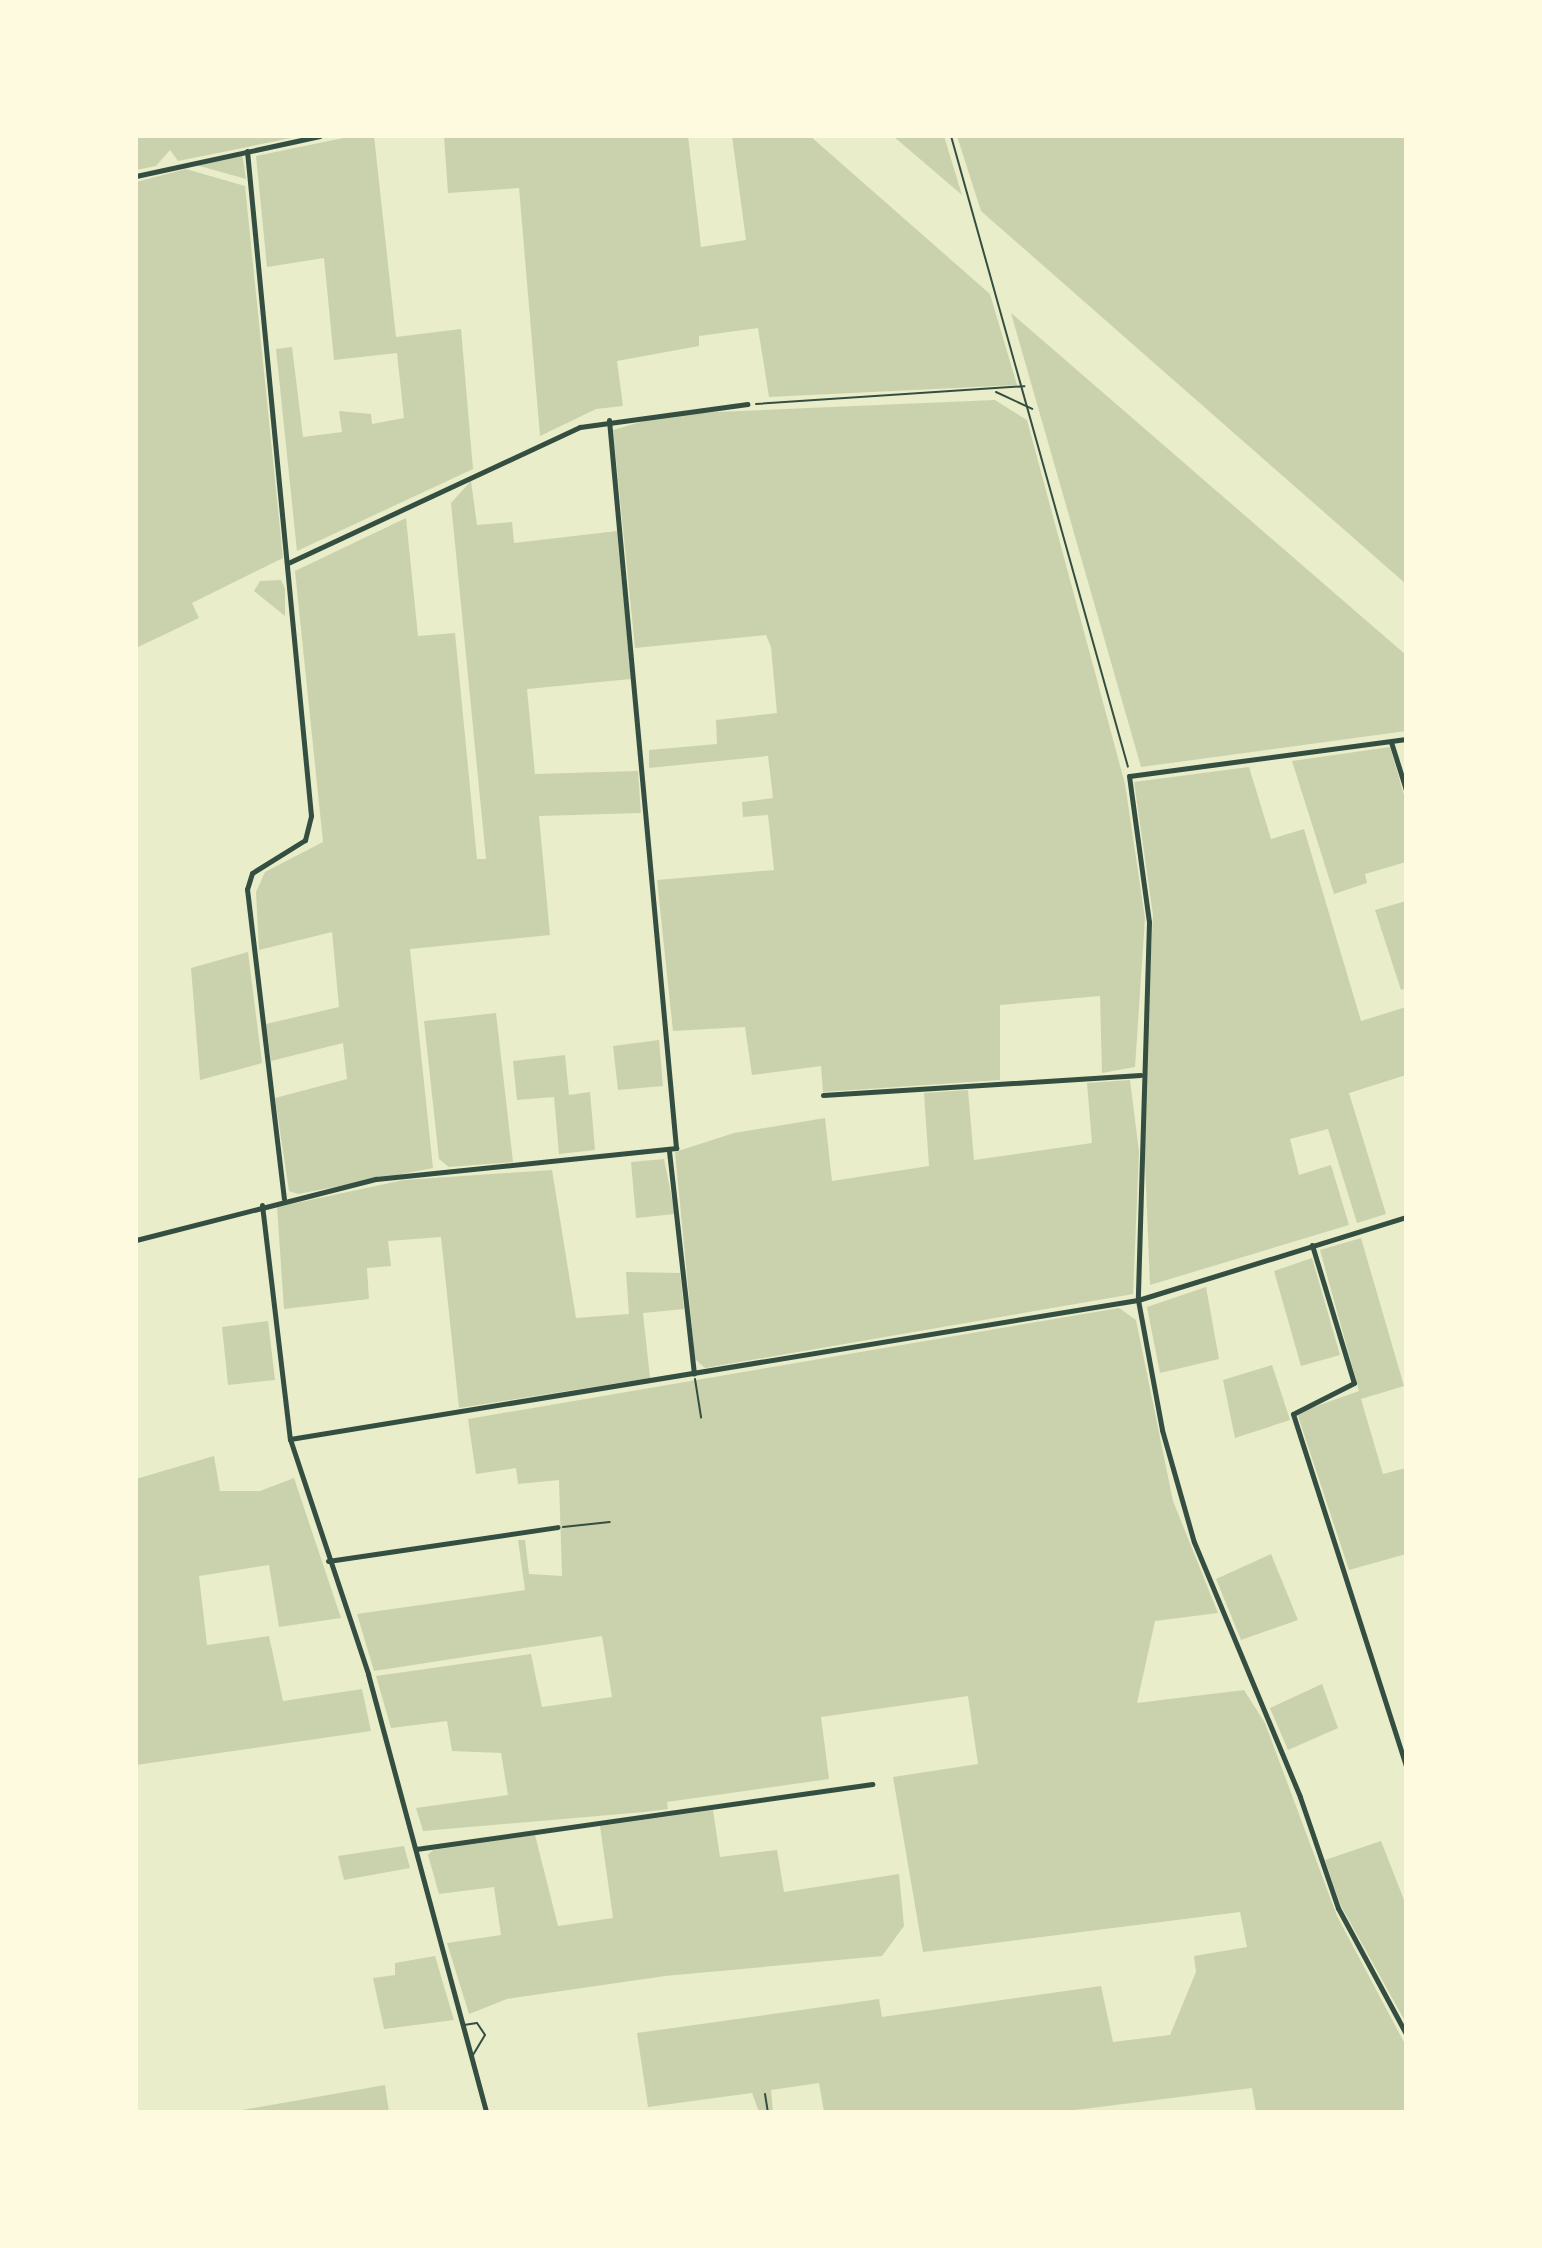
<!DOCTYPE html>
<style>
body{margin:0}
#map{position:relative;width:1542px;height:2248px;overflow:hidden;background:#e9edc9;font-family:"Nunito Sans",sans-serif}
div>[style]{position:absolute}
.green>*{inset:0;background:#cad2ad}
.path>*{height:2px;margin:-1px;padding:0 1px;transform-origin:1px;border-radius:1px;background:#344e41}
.service>*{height:2px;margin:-1px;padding:0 1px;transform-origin:1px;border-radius:1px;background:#344e41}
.minor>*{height:5px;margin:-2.5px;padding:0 2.5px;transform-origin:2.5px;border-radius:2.5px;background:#344e41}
span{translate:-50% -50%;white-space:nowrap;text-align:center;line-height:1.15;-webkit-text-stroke:6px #fefae0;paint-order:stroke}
.frame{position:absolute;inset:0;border:138px solid #fefae0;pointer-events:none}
</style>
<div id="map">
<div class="green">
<div style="clip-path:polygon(136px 136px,301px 136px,178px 161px,170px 150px,156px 166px,136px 170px)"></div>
<div style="clip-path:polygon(353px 136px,374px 136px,396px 337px,461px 329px,473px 469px,297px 551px,276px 349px,292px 347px,303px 437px,342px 432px,339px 411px,371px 414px,372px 424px,404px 418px,397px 353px,334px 360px,324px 258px,267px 267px,256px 156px)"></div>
<div style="clip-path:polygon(444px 136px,688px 136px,701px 247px,746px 240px,732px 136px,810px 136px,990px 294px,1017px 385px,769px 397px,758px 328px,699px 336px,699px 346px,617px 361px,623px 406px,596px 409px,540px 436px,519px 188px,448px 193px)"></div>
<div style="clip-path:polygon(893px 136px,944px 136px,962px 195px)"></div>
<div style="clip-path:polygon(957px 136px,1406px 136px,1406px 584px,981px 211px)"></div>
<div style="clip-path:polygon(242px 153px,246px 179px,196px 165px)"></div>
<div style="clip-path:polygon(186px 169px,245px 186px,283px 558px,192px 603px,199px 618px,136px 648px,136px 182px)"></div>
<div style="clip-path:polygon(1011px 313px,1406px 655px,1406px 731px,1141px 767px)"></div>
<div style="clip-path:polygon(995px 400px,1027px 420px,1125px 784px,1145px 918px,1135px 1067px,1102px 1073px,1100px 996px,1000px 1005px,1000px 1080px,823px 1092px,821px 1066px,752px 1075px,745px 1027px,673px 1031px,657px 880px,774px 870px,768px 815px,743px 817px,742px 802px,773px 798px,768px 756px,649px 768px,649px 750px,717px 744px,716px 720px,777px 713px,771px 647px,766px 635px,635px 648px,613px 430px,669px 414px)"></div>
<div style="clip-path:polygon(471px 481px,477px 525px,512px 522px,514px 543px,617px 531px,631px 679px,527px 689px,535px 774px,638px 771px,641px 813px,539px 816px,550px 935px,410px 949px,433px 1168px,298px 1194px,289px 1191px,275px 1098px,347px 1079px,343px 1043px,271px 1061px,266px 1024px,339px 1007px,332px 932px,259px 950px,256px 892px,265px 872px,323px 842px,295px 571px,406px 518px,418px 636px,455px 633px,477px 859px,486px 859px,451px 503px)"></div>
<div style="clip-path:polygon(281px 580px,285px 589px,285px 616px,254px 591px,260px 581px)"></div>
<div style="clip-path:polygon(1390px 747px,1406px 802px,1406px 862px,1365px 874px,1367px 883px,1334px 894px,1292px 761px)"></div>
<div style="clip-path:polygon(1249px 767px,1271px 839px,1304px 829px,1361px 1021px,1406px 1007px,1406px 1075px,1349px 1093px,1386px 1214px,1357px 1223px,1328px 1129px,1290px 1139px,1299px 1175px,1331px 1165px,1349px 1225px,1150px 1285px,1143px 1113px,1153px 915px,1134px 782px)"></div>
<div style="clip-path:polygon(1406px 901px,1406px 988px,1401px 990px,1375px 910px)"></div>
<div style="clip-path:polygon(248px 952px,262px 1063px,200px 1080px,191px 968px)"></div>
<div style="clip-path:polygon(496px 1013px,513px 1162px,449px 1167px,439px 1159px,424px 1021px)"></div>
<div style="clip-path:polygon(659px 1040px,663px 1086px,618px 1090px,613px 1046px)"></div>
<div style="clip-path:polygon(565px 1055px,569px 1095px,590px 1092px,595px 1150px,559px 1154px,554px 1097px,517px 1100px,513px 1061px)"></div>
<div style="clip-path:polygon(1130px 1080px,1139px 1152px,1133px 1294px,705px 1368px,695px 1359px,675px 1152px,734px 1133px,825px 1118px,832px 1181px,929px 1166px,924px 1093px,968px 1090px,974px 1160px,1092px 1143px,1087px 1083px)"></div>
<div style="clip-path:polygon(664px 1159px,675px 1214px,636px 1218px,631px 1162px)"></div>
<div style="clip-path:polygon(552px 1170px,576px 1318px,629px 1314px,626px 1272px,680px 1273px,684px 1309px,643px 1313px,650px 1378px,459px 1408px,441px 1237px,388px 1241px,391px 1266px,367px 1268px,369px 1299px,284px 1309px,277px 1207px,404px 1180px)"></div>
<div style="clip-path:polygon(1361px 1238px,1404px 1386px,1361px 1399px,1383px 1474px,1406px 1468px,1406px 1554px,1349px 1570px,1297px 1413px,1359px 1391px,1320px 1250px)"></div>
<div style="clip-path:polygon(1312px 1258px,1340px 1355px,1301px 1366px,1274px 1271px)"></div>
<div style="clip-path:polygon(1206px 1287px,1219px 1359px,1160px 1373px,1147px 1307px)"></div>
<div style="clip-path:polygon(1119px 1308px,1136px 1320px,1173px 1501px,1218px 1613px,1155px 1621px,1137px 1703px,1244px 1690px,1265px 1723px,1337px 1916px,1406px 2046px,1406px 2112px,1256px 2112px,1252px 2088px,1059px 2112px,824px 2112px,819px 2083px,771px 2090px,773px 2112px,759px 2112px,752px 2093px,648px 2107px,637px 2033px,879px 1999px,882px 2017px,1101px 1986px,1113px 2042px,1170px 2035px,1196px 1972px,1194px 1956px,1247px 1947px,1240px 1912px,923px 1952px,893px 1777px,978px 1764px,968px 1696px,821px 1717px,829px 1779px,667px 1802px,668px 1809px,644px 1812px,423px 1831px,416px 1808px,508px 1795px,501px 1753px,452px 1751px,447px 1721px,391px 1728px,376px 1676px,531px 1654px,542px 1707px,612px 1697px,602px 1636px,374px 1671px,357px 1614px,525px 1590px,518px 1540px,525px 1540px,529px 1574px,562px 1576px,559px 1480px,518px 1484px,516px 1468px,476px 1474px,468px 1419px)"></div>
<div style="clip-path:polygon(268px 1321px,275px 1380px,228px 1385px,222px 1327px)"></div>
<div style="clip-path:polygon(1272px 1365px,1290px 1420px,1235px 1438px,1223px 1380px)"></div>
<div style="clip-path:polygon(214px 1456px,220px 1491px,260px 1491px,294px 1478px,341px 1618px,279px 1627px,269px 1565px,199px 1576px,207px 1645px,269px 1636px,283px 1701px,362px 1689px,371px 1731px,136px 1765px,136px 1479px)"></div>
<div style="clip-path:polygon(1271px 1554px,1298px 1620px,1241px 1640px,1216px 1579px)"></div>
<div style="clip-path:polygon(1322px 1684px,1338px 1728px,1288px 1750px,1270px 1708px)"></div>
<div style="clip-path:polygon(713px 1810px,720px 1857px,777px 1850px,784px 1892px,899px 1874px,904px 1926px,882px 1956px,665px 1976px,507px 1999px,469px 2014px,447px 1943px,501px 1935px,494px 1887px,439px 1894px,428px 1855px,433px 1850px,535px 1835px,558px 1926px,613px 1918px,600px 1826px)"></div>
<div style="clip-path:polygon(1381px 1841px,1406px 1905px,1406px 2023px,1340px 1904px,1325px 1860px)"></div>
<div style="clip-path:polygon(404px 1846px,410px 1868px,344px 1880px,338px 1856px)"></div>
<div style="clip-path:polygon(435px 1956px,454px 2020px,384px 2029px,373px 1978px,395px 1975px,395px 1963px)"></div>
<div style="clip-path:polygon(385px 2085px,389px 2112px,242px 2112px,242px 2110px)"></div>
</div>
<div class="path">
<div style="left:951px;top:136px;width:655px;rotate:74.33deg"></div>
<div style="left:996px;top:392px;width:40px;rotate:25deg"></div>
<div style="left:756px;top:404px;width:269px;rotate:-3.8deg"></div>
<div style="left:695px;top:1379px;width:39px;rotate:81deg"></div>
<div style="left:563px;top:1527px;width:47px;rotate:-6.1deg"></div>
<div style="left:765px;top:2094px;width:18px;rotate:81deg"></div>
</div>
<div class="service">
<div style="left:464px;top:2025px;width:13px;rotate:-9deg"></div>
<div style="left:477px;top:2023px;width:14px;rotate:56deg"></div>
<div style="left:485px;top:2035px;width:26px;rotate:121deg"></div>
</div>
<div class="minor">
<div style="left:247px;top:151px;width:668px;rotate:84.5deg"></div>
<div style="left:311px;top:816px;width:25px;rotate:104deg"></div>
<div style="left:305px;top:840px;width:62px;rotate:148.1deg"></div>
<div style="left:252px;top:873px;width:17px;rotate:107deg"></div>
<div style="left:247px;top:889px;width:312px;rotate:83.2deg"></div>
<div style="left:136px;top:176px;width:188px;rotate:-12.3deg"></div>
<div style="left:288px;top:563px;width:322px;rotate:-25deg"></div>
<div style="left:580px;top:427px;width:169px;rotate:-7.8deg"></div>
<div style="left:1406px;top:739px;width:279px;rotate:172.4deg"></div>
<div style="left:1129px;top:776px;width:147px;rotate:82.2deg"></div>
<div style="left:1149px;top:922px;width:378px;rotate:91.7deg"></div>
<div style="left:1138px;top:1300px;width:132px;rotate:79.5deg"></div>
<div style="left:1162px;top:1430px;width:116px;rotate:74.1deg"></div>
<div style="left:1194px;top:1542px;width:276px;rotate:67.4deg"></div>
<div style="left:1300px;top:1797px;width:117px;rotate:71.1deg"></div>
<div style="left:1338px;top:1908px;width:143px;rotate:61.6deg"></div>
<div style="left:1391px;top:742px;width:50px;rotate:72.6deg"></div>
<div style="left:823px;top:1095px;width:318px;rotate:-3.6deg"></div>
<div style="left:669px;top:1151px;width:224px;rotate:83.6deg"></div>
<div style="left:262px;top:1205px;width:236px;rotate:83.2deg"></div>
<div style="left:290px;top:1439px;width:248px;rotate:71.6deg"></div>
<div style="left:368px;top:1674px;width:454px;rotate:74.9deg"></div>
<div style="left:136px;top:1240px;width:248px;rotate:-14.3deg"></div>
<div style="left:376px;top:1179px;width:302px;rotate:-5.9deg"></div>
<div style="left:676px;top:1148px;width:731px;rotate:-95.26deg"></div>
<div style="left:1312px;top:1245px;width:144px;rotate:73.1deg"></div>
<div style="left:1354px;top:1383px;width:68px;rotate:153.1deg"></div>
<div style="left:1293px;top:1414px;width:371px;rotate:72.2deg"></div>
<div style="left:290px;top:1439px;width:859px;rotate:-9.31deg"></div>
<div style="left:1138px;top:1300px;width:281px;rotate:-17.2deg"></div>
<div style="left:328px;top:1561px;width:232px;rotate:-8.4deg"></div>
<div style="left:416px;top:1849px;width:461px;rotate:-8.1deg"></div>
</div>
<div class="frame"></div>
</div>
